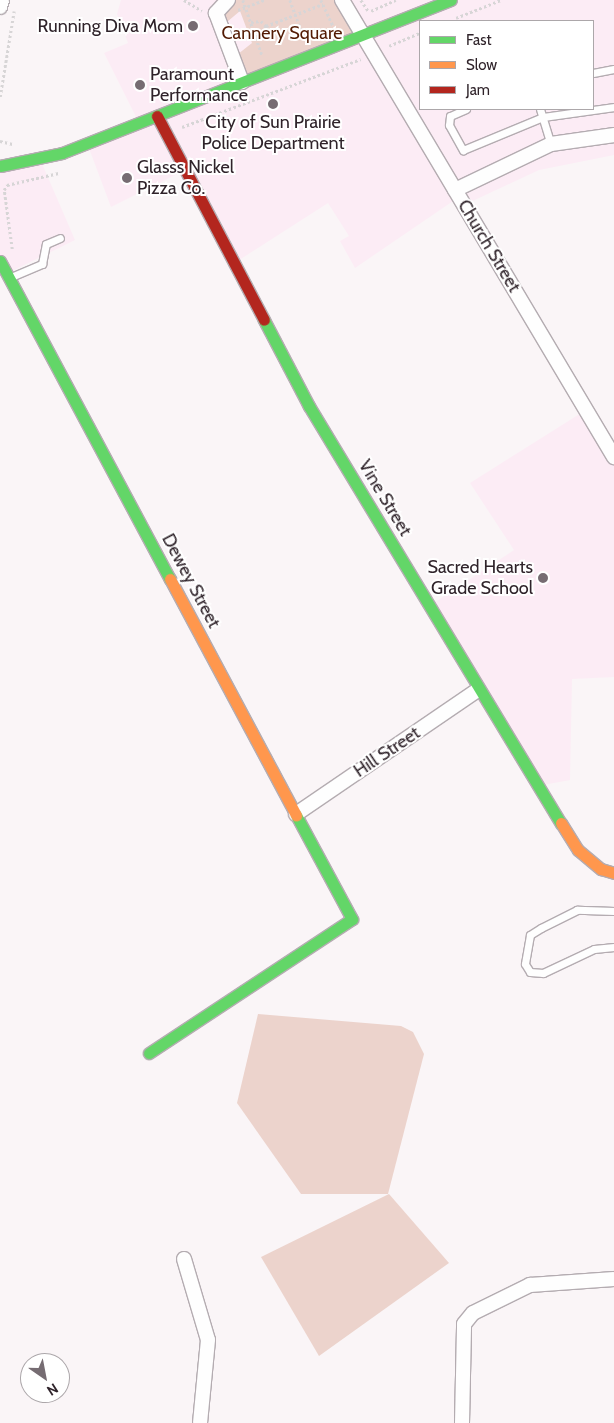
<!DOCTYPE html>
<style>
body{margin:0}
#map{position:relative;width:614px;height:1423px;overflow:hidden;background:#faf5f7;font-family:Cabin,sans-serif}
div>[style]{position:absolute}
.built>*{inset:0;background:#fcecf5}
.green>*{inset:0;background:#ecd3cc}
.path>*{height:2.5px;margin-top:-1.25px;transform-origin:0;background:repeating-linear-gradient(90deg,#d7d5d6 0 2.5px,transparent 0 5px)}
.roads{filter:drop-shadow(1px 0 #b4acb1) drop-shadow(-1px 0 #b4acb1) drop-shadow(0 1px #b4acb1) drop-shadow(0 -1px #b4acb1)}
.lane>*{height:7px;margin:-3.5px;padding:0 3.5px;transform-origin:3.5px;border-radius:3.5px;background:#fefefe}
.street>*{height:14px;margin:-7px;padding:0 7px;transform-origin:7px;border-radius:7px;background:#fefefe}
.fast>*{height:11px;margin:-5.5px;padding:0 5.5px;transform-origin:5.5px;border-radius:5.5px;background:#63d668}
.slow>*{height:11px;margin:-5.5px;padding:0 5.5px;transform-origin:5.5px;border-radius:5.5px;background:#ff974d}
.jam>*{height:11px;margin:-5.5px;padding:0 5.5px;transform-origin:5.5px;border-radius:5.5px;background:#b3261e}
.dots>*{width:14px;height:14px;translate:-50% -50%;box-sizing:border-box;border:2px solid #fff;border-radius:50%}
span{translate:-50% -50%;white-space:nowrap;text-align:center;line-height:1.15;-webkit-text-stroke:4px #fff;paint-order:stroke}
.poi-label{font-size:18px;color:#2f232a}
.right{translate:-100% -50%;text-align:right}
.left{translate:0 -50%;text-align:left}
.park-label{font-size:18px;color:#531b04}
.street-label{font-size:18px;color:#2f232a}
.legend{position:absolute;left:419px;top:20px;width:175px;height:90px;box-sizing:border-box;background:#fff;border:1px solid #aca7aa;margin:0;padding:6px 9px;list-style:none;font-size:15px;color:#2f232a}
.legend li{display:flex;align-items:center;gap:10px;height:25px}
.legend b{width:25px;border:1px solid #aca7aa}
.north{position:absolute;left:20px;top:1353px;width:50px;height:50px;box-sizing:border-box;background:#fff;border:1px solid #aca7aa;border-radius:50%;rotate:147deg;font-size:14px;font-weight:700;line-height:20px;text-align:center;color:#2f232a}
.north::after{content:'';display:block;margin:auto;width:18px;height:22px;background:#766c72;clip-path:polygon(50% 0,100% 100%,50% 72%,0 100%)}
</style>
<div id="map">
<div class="built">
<div style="clip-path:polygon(evenodd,121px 0,614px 0,614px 155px,539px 170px,464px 205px,459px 197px,355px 268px,340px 241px,349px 236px,328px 203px,236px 262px,187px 169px,111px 207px,87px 143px,139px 123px,104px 53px,128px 43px,117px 14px,121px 0,420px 21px,593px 21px,593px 109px,420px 109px,420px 21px)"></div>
<div style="clip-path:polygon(40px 159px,75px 240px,6px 274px,0 261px,0 166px)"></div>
<div style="clip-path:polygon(586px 410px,614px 457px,614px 677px,572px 679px,570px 780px,537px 786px,429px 606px,514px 550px,470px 483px)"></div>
</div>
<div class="green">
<div style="clip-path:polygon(228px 0,342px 0,364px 34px,242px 82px,233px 58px,252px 43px,240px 11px,221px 27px,223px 2px)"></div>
<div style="clip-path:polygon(258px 1014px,401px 1026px,413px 1032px,424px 1054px,388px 1194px,301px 1194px,237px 1103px)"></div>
<div style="clip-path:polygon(389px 1194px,449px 1263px,319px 1356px,261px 1257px)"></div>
</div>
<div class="path">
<div style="left:184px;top:0;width:21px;rotate:31deg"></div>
<div style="left:243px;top:0;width:58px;rotate:70.9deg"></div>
<div style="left:290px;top:0;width:40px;rotate:69.8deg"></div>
<div style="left:321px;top:0;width:31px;rotate:65deg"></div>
<div style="left:361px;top:0;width:14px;rotate:56deg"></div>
<div style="left:238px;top:10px;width:28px;rotate:-21deg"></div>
<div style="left:371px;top:11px;width:27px;rotate:-24deg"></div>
<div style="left:456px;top:18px;width:48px;rotate:-21.8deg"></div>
<div style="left:251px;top:22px;width:10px;rotate:-6deg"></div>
<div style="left:261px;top:21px;width:7px;rotate:45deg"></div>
<div style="left:266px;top:26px;width:8px;rotate:104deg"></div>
<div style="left:264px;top:34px;width:9px;rotate:148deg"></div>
<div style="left:266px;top:26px;width:61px;rotate:-21.1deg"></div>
<div style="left:389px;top:46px;width:34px;rotate:-23deg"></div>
<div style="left:0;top:97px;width:87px;rotate:-80.8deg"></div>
<div style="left:182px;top:127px;width:191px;rotate:-20.8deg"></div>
<div style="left:0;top:141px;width:13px;rotate:13deg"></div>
<div style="left:12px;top:249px;width:60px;rotate:-97.7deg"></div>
<div style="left:4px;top:190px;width:6px;rotate:-59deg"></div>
<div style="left:7px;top:185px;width:53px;rotate:-13deg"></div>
</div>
<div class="roads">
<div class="lane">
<div style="left:593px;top:73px;width:21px;rotate:-11deg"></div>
<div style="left:466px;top:109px;width:17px;rotate:156deg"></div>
<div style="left:450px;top:116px;width:9px;rotate:96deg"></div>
<div style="left:449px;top:125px;width:29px;rotate:61deg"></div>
<div style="left:463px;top:150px;width:87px;rotate:-22.4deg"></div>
<div style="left:543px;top:117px;width:72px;rotate:-8deg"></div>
<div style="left:540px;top:109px;width:37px;rotate:73deg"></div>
<div style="left:11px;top:277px;width:34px;rotate:-23deg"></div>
<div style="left:42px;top:264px;width:20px;rotate:-79deg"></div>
<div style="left:46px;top:244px;width:15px;rotate:-23deg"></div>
<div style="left:614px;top:911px;width:37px;rotate:-178deg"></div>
<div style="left:577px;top:910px;width:40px;rotate:153.4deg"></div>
<div style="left:541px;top:928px;width:13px;rotate:148deg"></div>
<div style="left:530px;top:935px;width:29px;rotate:100deg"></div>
<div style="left:525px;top:964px;width:9px;rotate:58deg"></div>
<div style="left:530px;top:972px;width:13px;rotate:4deg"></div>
<div style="left:543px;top:973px;width:56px;rotate:-25.2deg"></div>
<div style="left:594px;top:949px;width:20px;rotate:-6deg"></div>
</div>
<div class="street">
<div style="left:228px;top:0;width:18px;rotate:133deg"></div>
<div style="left:216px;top:13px;width:74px;rotate:69.4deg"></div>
<div style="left:342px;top:0;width:532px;rotate:59.24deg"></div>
<div style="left:0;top:7px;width:7px;rotate:-74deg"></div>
<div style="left:455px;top:190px;width:106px;rotate:-25.6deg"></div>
<div style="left:551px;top:144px;width:64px;rotate:-8.1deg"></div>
<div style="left:296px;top:814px;width:220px;rotate:-34.3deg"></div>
<div style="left:184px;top:1259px;width:84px;rotate:73.5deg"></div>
<div style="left:208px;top:1340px;width:83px;rotate:95.5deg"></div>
<div style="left:462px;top:1423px;width:99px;rotate:-88.8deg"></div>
<div style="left:464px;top:1324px;width:14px;rotate:-51deg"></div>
<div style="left:473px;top:1313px;width:64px;rotate:-26.2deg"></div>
<div style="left:530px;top:1285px;width:84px;rotate:-4.1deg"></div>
</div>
<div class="fast">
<div style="left:0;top:166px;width:63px;rotate:-11.8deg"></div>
<div style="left:62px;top:153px;width:418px;rotate:-21.5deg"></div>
<div style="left:0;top:261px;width:361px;rotate:61.9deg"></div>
<div style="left:264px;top:320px;width:97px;rotate:62.4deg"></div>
<div style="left:309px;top:406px;width:487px;rotate:58.9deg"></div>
<div style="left:149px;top:1053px;width:243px;rotate:-33.4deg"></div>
<div style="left:352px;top:919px;width:118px;rotate:-118.3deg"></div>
</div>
<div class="slow">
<div style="left:170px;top:579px;width:268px;rotate:61.9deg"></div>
<div style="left:561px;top:823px;width:32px;rotate:58deg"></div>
<div style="left:578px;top:850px;width:30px;rotate:40deg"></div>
<div style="left:601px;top:869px;width:14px;rotate:17deg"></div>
</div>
<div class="jam">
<div style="left:157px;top:116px;width:230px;rotate:62.3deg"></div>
</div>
</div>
<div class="dots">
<div style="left:193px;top:26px;background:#766c72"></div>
<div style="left:140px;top:85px;background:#766c72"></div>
<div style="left:273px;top:104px;background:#766c72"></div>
<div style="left:127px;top:178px;background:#766c72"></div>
<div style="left:543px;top:578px;background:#766c72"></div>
</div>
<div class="poi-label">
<span class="right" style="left:183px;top:26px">Running Diva Mom</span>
<span class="left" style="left:150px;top:85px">Paramount<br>Performance</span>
<span style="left:273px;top:133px">City of Sun Prairie<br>Police Department</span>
<span class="left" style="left:137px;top:178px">Glasss Nickel<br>Pizza Co.</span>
<span class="right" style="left:533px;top:578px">Sacred Hearts<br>Grade School</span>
</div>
<div class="park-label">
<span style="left:282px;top:33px">Cannery Square</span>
</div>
<div class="street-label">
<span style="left:489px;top:246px;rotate:59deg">Church Street</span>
<span style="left:385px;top:498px;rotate:59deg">Vine Street</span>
<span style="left:191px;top:581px;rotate:62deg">Dewey Street</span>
<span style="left:387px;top:752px;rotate:-34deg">Hill Street</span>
</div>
<ul class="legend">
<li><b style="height:6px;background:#63d668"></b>Fast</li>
<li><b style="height:6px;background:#ff974d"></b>Slow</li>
<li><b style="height:6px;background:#b3261e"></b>Jam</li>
</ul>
<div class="north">N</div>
</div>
